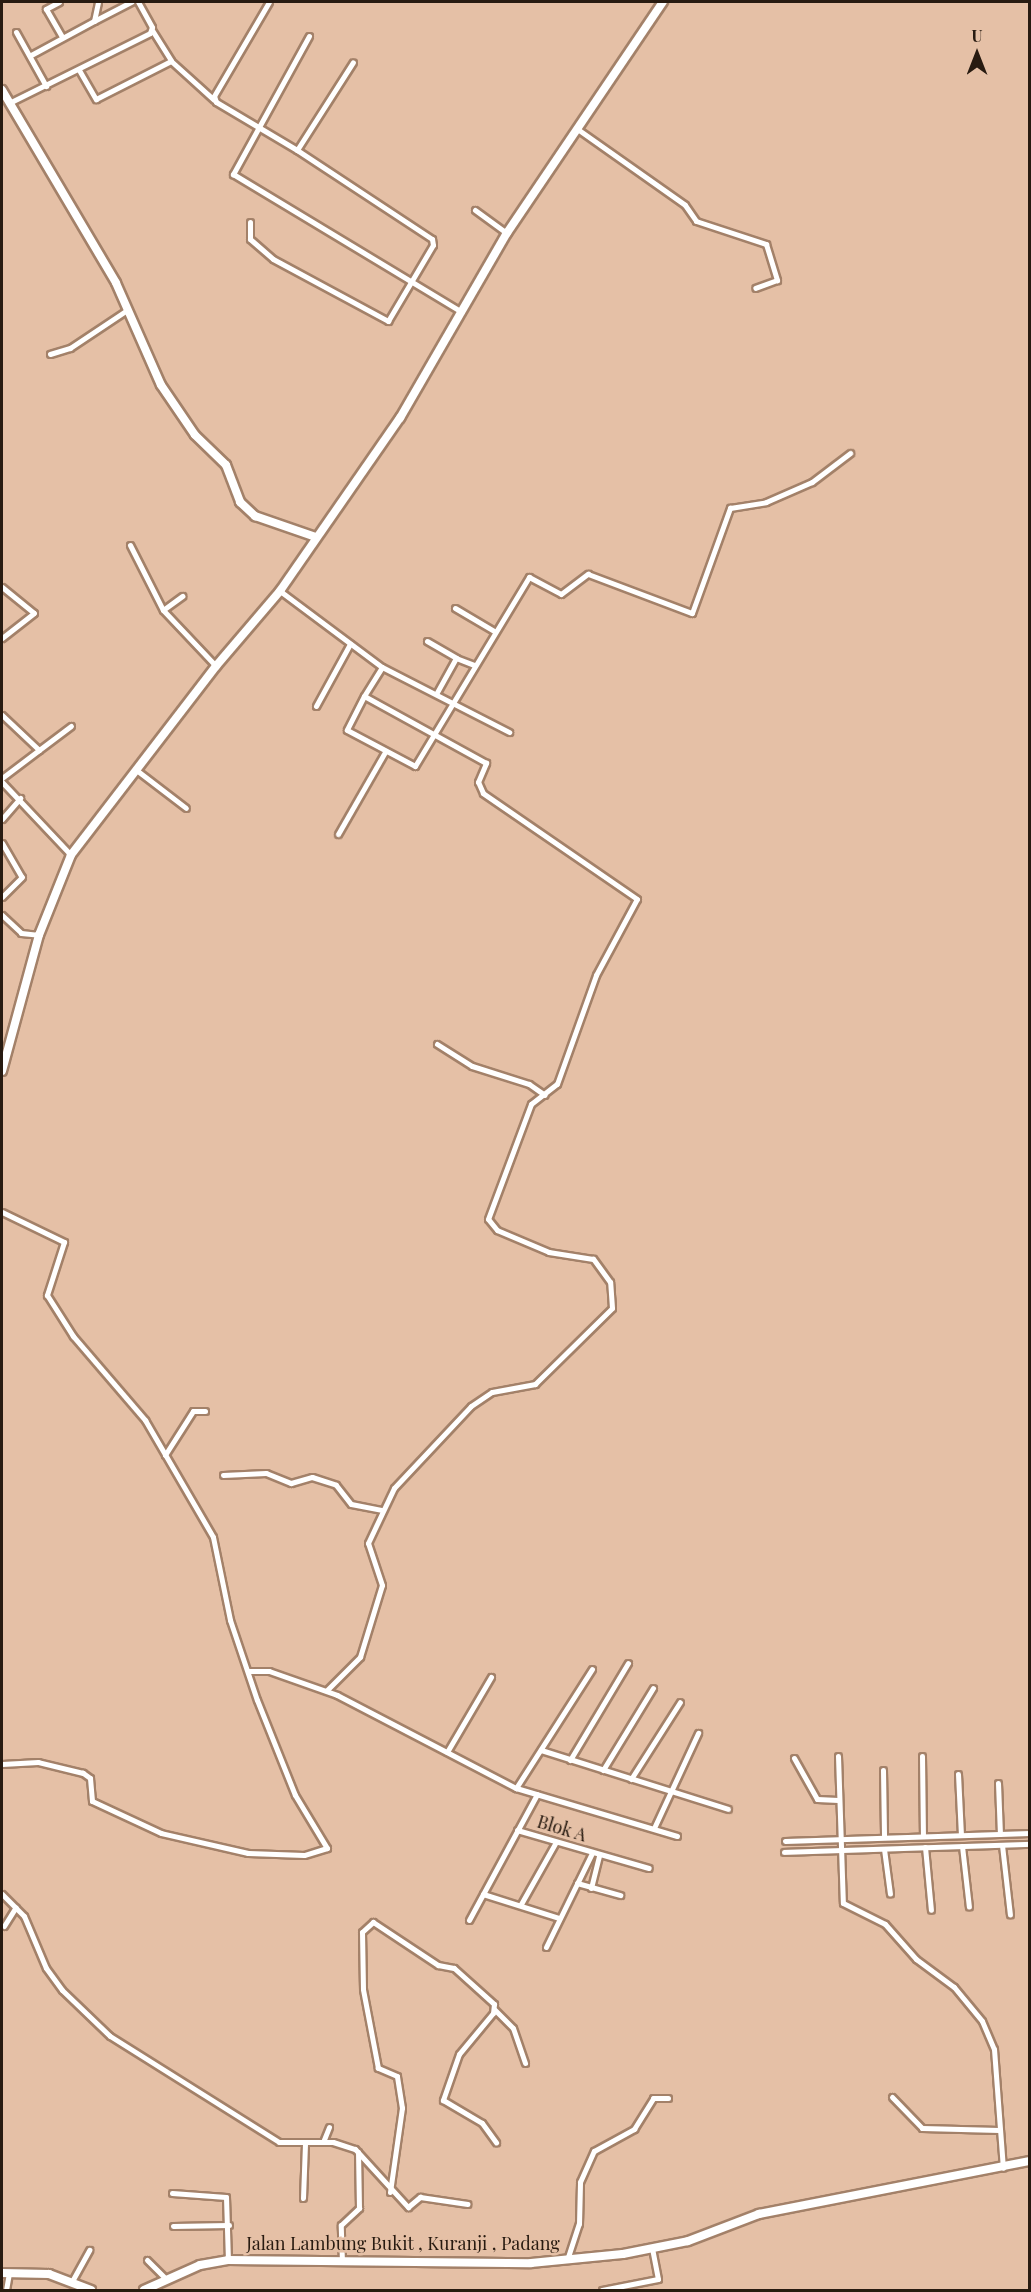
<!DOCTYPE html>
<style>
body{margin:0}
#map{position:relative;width:1031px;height:2292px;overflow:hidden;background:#e5c0a6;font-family:"Playfair Display",serif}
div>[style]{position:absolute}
.roads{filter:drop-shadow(2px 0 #a38169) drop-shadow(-2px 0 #a38169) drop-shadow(0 2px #a38169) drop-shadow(0 -2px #a38169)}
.street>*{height:5px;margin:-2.5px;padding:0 2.5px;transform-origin:2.5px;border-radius:2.5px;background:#fff}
.secondary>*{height:8px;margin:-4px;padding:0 4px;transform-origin:4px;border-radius:4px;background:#fff}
span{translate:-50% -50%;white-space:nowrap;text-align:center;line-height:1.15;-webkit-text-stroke:5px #e5c0a6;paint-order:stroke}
.street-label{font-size:18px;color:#281b11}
.frame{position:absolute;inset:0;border:3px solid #281b11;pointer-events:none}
.north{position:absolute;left:947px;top:24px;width:60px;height:60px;-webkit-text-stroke:4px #e5c0a6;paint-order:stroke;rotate:0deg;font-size:16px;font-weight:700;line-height:24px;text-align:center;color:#281b11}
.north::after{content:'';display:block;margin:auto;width:21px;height:27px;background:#281b11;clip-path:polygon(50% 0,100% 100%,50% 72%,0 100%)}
</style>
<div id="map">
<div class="roads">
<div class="street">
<div style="left:59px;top:2px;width:15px;rotate:152deg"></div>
<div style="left:46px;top:9px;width:32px;rotate:60deg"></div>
<div style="left:94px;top:21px;width:42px;rotate:-27.2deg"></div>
<div style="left:152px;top:30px;width:36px;rotate:58deg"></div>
<div style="left:171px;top:61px;width:58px;rotate:42.2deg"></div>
<div style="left:16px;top:32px;width:62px;rotate:60.9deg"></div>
<div style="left:309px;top:36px;width:158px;rotate:118.8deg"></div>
<div style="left:233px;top:174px;width:267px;rotate:31.1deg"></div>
<div style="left:31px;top:55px;width:72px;rotate:-28.4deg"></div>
<div style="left:94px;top:21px;width:19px;rotate:-78deg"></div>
<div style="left:79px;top:70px;width:34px;rotate:60deg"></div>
<div style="left:96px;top:99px;width:84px;rotate:-26.9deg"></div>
<div style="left:9px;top:103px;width:157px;rotate:-26.4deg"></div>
<div style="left:150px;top:33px;width:6px;rotate:-72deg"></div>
<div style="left:152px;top:27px;width:29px;rotate:-119deg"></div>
<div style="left:576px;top:128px;width:133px;rotate:35.2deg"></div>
<div style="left:685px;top:205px;width:19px;rotate:55deg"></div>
<div style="left:696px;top:221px;width:74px;rotate:18.2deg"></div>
<div style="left:766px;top:244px;width:38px;rotate:73deg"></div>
<div style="left:777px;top:280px;width:23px;rotate:160deg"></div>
<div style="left:297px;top:150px;width:104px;rotate:-57.5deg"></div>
<div style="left:475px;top:210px;width:39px;rotate:36deg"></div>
<div style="left:250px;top:222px;width:17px;rotate:90deg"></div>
<div style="left:250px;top:239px;width:30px;rotate:41deg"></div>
<div style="left:273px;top:259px;width:131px;rotate:28.3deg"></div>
<div style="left:388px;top:321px;width:88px;rotate:-59.4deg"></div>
<div style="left:433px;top:245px;width:6px;rotate:-99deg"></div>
<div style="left:432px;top:239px;width:162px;rotate:-146.6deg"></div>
<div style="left:297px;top:150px;width:94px;rotate:-149.3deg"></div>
<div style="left:216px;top:102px;width:6px;rotate:-108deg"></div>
<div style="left:214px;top:96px;width:109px;rotate:-59.7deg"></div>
<div style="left:50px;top:354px;width:21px;rotate:-17deg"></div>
<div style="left:70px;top:348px;width:69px;rotate:-33.7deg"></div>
<div style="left:130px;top:545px;width:73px;rotate:63.1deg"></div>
<div style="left:163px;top:610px;width:77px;rotate:46.6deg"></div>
<div style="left:2px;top:587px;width:41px;rotate:39.1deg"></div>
<div style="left:34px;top:613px;width:41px;rotate:142deg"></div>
<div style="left:280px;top:591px;width:127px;rotate:36.7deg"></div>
<div style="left:382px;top:667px;width:143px;rotate:27.1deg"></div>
<div style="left:455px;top:608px;width:45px;rotate:30.5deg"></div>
<div style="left:163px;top:610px;width:24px;rotate:-36deg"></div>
<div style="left:427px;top:641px;width:34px;rotate:30deg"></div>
<div style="left:456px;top:658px;width:39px;rotate:119deg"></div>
<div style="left:456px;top:658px;width:19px;rotate:21deg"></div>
<div style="left:364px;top:696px;width:38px;rotate:117deg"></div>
<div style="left:347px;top:730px;width:77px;rotate:27.9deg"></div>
<div style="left:415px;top:766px;width:221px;rotate:-58.9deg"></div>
<div style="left:529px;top:577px;width:36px;rotate:28deg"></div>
<div style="left:561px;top:594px;width:34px;rotate:-37deg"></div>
<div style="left:588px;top:574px;width:111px;rotate:20.6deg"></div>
<div style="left:692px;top:613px;width:112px;rotate:-70.1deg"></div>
<div style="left:730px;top:508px;width:36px;rotate:-9deg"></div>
<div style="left:766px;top:502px;width:50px;rotate:-23.5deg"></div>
<div style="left:812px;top:482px;width:48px;rotate:-37.3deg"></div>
<div style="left:316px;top:706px;width:71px;rotate:-61.3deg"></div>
<div style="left:2px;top:715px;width:51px;rotate:43.4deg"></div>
<div style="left:39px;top:750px;width:46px;rotate:142.9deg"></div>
<div style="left:39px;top:750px;width:40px;rotate:-37deg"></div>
<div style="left:135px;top:769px;width:64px;rotate:37.4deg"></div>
<div style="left:2px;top:782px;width:100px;rotate:46.6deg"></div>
<div style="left:2px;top:819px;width:28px;rotate:-49deg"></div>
<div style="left:338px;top:834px;width:95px;rotate:-60.2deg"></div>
<div style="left:2px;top:843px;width:39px;rotate:60deg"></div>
<div style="left:22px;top:877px;width:28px;rotate:135deg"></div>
<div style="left:2px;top:915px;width:26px;rotate:43deg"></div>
<div style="left:21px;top:933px;width:18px;rotate:6deg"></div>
<div style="left:437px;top:1044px;width:41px;rotate:32.2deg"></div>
<div style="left:472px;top:1066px;width:60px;rotate:17.5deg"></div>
<div style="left:529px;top:1084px;width:19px;rotate:35deg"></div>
<div style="left:2px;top:1212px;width:69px;rotate:25.8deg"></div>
<div style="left:64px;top:1242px;width:56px;rotate:107.8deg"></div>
<div style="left:47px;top:1295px;width:49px;rotate:57.6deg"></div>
<div style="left:73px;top:1336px;width:111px;rotate:49.4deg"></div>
<div style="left:145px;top:1420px;width:135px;rotate:59.8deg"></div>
<div style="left:213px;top:1537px;width:85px;rotate:78.4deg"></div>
<div style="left:230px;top:1620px;width:84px;rotate:71.4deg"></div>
<div style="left:257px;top:1700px;width:102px;rotate:68.2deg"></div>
<div style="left:295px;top:1795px;width:62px;rotate:58.9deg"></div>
<div style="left:327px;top:1848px;width:24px;rotate:163deg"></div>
<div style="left:304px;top:1855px;width:56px;rotate:-178deg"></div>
<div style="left:248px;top:1853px;width:89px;rotate:-167.1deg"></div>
<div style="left:161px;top:1833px;width:76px;rotate:-155.1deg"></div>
<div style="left:92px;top:1801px;width:23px;rotate:-95deg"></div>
<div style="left:90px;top:1778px;width:9px;rotate:-144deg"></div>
<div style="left:83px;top:1773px;width:46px;rotate:-166.3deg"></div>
<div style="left:38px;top:1762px;width:36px;rotate:177deg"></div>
<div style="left:165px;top:1455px;width:52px;rotate:-57.5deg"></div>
<div style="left:193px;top:1411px;width:12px"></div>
<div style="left:223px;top:1475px;width:43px;rotate:-2.7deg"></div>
<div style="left:266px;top:1473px;width:27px;rotate:22deg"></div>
<div style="left:291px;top:1483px;width:22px;rotate:-16deg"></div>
<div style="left:312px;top:1477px;width:25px;rotate:18deg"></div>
<div style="left:336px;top:1485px;width:24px;rotate:52deg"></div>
<div style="left:351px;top:1504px;width:32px;rotate:11deg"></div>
<div style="left:249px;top:1671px;width:20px"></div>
<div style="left:269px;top:1671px;width:72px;rotate:19.4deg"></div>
<div style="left:337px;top:1695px;width:202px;rotate:27.5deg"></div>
<div style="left:516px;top:1788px;width:141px;rotate:-57.4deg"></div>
<div style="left:327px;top:1690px;width:47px;rotate:-45deg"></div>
<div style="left:360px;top:1657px;width:75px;rotate:-73deg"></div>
<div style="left:382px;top:1585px;width:44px;rotate:-108.4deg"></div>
<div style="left:368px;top:1543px;width:61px;rotate:-64.7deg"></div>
<div style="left:394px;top:1488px;width:112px;rotate:-46.8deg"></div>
<div style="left:471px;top:1406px;width:25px;rotate:-34deg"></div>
<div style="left:492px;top:1392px;width:44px;rotate:-10.5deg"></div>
<div style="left:535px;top:1384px;width:108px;rotate:-44.6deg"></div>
<div style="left:612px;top:1308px;width:26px;rotate:-94deg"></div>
<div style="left:610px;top:1282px;width:29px;rotate:-126deg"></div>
<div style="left:593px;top:1259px;width:45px;rotate:-171deg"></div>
<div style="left:549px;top:1252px;width:56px;rotate:-157.1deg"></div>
<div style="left:497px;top:1230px;width:14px;rotate:-129deg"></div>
<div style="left:488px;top:1219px;width:123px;rotate:-69.5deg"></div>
<div style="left:531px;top:1104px;width:33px;rotate:-38deg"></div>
<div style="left:557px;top:1084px;width:116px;rotate:-70.3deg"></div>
<div style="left:596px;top:975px;width:86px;rotate:-61.7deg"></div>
<div style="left:637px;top:899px;width:187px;rotate:-145.5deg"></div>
<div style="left:483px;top:793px;width:12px;rotate:-114deg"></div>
<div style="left:478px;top:782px;width:21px;rotate:-67deg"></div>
<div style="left:486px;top:763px;width:139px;rotate:-151.2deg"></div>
<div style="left:364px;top:696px;width:34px;rotate:-58deg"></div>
<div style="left:541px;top:1750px;width:196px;rotate:17.5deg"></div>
<div style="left:447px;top:1752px;width:87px;rotate:-59.6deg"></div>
<div style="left:838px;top:1756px;width:147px;rotate:88.1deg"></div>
<div style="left:843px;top:1903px;width:47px;rotate:26.6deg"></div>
<div style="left:885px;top:1924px;width:47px;rotate:48.5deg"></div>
<div style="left:916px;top:1959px;width:47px;rotate:36.4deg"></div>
<div style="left:954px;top:1987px;width:44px;rotate:50.5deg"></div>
<div style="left:982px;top:2021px;width:30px;rotate:67deg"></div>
<div style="left:994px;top:2049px;width:119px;rotate:85.7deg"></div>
<div style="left:922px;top:1756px;width:80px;rotate:89.3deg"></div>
<div style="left:794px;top:1758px;width:47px;rotate:60.7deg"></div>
<div style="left:817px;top:1799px;width:21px;rotate:3deg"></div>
<div style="left:570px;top:1760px;width:113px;rotate:-59.1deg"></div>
<div style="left:603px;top:1770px;width:96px;rotate:-58.6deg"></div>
<div style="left:883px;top:1770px;width:67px;rotate:89.1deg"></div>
<div style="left:958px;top:1774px;width:61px;rotate:87.2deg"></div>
<div style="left:631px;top:1779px;width:91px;rotate:-57.5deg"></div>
<div style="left:998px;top:1783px;width:51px;rotate:87.8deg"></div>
<div style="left:516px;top:1788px;width:168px;rotate:16.6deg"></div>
<div style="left:654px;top:1828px;width:105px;rotate:-65.1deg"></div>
<div style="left:517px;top:1830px;width:137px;rotate:16.1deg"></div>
<div style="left:785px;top:1841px;width:245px;rotate:-1.9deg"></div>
<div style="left:1002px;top:1845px;width:70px;rotate:83.5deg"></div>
<div style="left:962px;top:1846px;width:61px;rotate:83.5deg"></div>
<div style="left:925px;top:1847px;width:63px;rotate:84.6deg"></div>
<div style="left:884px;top:1849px;width:45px;rotate:82.4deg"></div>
<div style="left:784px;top:1852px;width:246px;rotate:-1.9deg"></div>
<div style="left:577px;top:1883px;width:45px;rotate:15.6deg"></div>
<div style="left:591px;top:1888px;width:34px;rotate:-76deg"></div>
<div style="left:2px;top:1894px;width:31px;rotate:45deg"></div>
<div style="left:24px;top:1916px;width:56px;rotate:67.1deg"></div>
<div style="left:46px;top:1968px;width:27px;rotate:54deg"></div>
<div style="left:62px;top:1990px;width:66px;rotate:43.8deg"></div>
<div style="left:110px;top:2036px;width:199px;rotate:32.1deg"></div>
<div style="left:279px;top:2142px;width:54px"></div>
<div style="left:333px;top:2142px;width:23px;rotate:18deg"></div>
<div style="left:355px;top:2149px;width:79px;rotate:47.6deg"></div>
<div style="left:408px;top:2207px;width:16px;rotate:-40deg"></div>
<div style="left:420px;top:2197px;width:48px;rotate:8.5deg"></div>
<div style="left:483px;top:1894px;width:80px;rotate:17.5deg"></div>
<div style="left:521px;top:1904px;width:71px;rotate:-60.6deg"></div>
<div style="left:469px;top:1920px;width:143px;rotate:-61.6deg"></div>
<div style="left:4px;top:1926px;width:22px;rotate:-58deg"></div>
<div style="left:546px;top:1947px;width:105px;rotate:-63.9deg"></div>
<div style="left:495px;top:2010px;width:25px;rotate:45deg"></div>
<div style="left:513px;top:2028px;width:37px;rotate:71deg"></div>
<div style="left:892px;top:2097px;width:43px;rotate:45.9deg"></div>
<div style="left:922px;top:2128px;width:77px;rotate:1.5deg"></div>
<div style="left:323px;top:2142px;width:16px;rotate:-68deg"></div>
<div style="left:390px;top:2192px;width:85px;rotate:-81.9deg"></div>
<div style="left:402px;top:2108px;width:32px;rotate:-99deg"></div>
<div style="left:397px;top:2076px;width:21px;rotate:-157deg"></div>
<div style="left:378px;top:2068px;width:80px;rotate:-100.8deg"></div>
<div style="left:363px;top:1989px;width:57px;rotate:-91deg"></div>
<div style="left:362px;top:1932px;width:15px;rotate:-42deg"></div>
<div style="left:373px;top:1922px;width:78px;rotate:33.5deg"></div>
<div style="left:438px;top:1965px;width:16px;rotate:11deg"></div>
<div style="left:454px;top:1968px;width:54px;rotate:42deg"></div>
<div style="left:494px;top:2004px;width:9px;rotate:96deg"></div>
<div style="left:493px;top:2013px;width:53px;rotate:129.7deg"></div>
<div style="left:459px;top:2054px;width:49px;rotate:109.2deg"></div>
<div style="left:443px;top:2100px;width:45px;rotate:30.5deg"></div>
<div style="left:482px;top:2123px;width:24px;rotate:54deg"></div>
<div style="left:172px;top:2193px;width:54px;rotate:4.2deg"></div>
<div style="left:226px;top:2197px;width:63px;rotate:88.2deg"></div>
<div style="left:303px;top:2198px;width:55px;rotate:-87.9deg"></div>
<div style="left:173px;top:2226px;width:56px;rotate:-1deg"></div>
<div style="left:147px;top:2260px;width:28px;rotate:45deg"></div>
<div style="left:567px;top:2260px;width:38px;rotate:-72deg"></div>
<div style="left:579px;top:2224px;width:42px;rotate:-88.6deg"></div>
<div style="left:580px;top:2182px;width:34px;rotate:-66deg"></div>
<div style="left:594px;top:2151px;width:46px;rotate:-28.8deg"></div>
<div style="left:634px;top:2129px;width:36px;rotate:-58deg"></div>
<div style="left:653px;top:2098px;width:15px"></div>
<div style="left:342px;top:2262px;width:37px;rotate:-92deg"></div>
<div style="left:341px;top:2225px;width:25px;rotate:-43deg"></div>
<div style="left:359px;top:2208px;width:56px;rotate:-91deg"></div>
<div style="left:71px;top:2283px;width:38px;rotate:-61deg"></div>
<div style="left:6px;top:2290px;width:17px;rotate:-80deg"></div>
<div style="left:602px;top:2290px;width:57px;rotate:-11.1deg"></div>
<div style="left:658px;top:2279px;width:32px;rotate:-101deg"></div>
</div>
<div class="secondary">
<div style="left:2px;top:90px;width:224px;rotate:59.4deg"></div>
<div style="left:116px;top:283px;width:111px;rotate:66.2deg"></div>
<div style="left:161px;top:385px;width:60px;rotate:55.8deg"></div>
<div style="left:195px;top:435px;width:43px;rotate:44.1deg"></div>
<div style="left:226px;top:465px;width:40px;rotate:69deg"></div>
<div style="left:240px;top:502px;width:21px;rotate:43deg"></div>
<div style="left:255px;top:516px;width:65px;rotate:19deg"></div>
<div style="left:2px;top:1071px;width:141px;rotate:-74.8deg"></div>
<div style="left:39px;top:935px;width:86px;rotate:-68.2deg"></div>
<div style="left:71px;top:855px;width:238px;rotate:-52.5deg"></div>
<div style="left:216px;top:666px;width:99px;rotate:-49.5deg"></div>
<div style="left:280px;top:591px;width:211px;rotate:-55.3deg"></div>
<div style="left:400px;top:418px;width:214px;rotate:-60deg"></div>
<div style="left:507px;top:233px;width:279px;rotate:-56deg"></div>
<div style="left:2px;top:2273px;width:47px;rotate:1.2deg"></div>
<div style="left:49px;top:2274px;width:45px;rotate:20.9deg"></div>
<div style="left:144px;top:2290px;width:61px;rotate:-24.1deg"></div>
<div style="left:200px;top:2265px;width:28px;rotate:-10deg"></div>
<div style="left:228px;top:2260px;width:303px;rotate:0.6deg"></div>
<div style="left:531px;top:2263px;width:92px;rotate:-5.6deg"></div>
<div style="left:623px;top:2254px;width:66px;rotate:-11.3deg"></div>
<div style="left:688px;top:2241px;width:76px;rotate:-20.8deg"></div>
<div style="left:759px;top:2214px;width:276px;rotate:-11.1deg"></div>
</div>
</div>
<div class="street-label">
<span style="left:562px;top:1828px;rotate:17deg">Blok A</span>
<span style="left:403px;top:2243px">Jalan Lambung Bukit , Kuranji , Padang</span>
</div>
<div class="frame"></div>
<div class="north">U</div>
</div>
